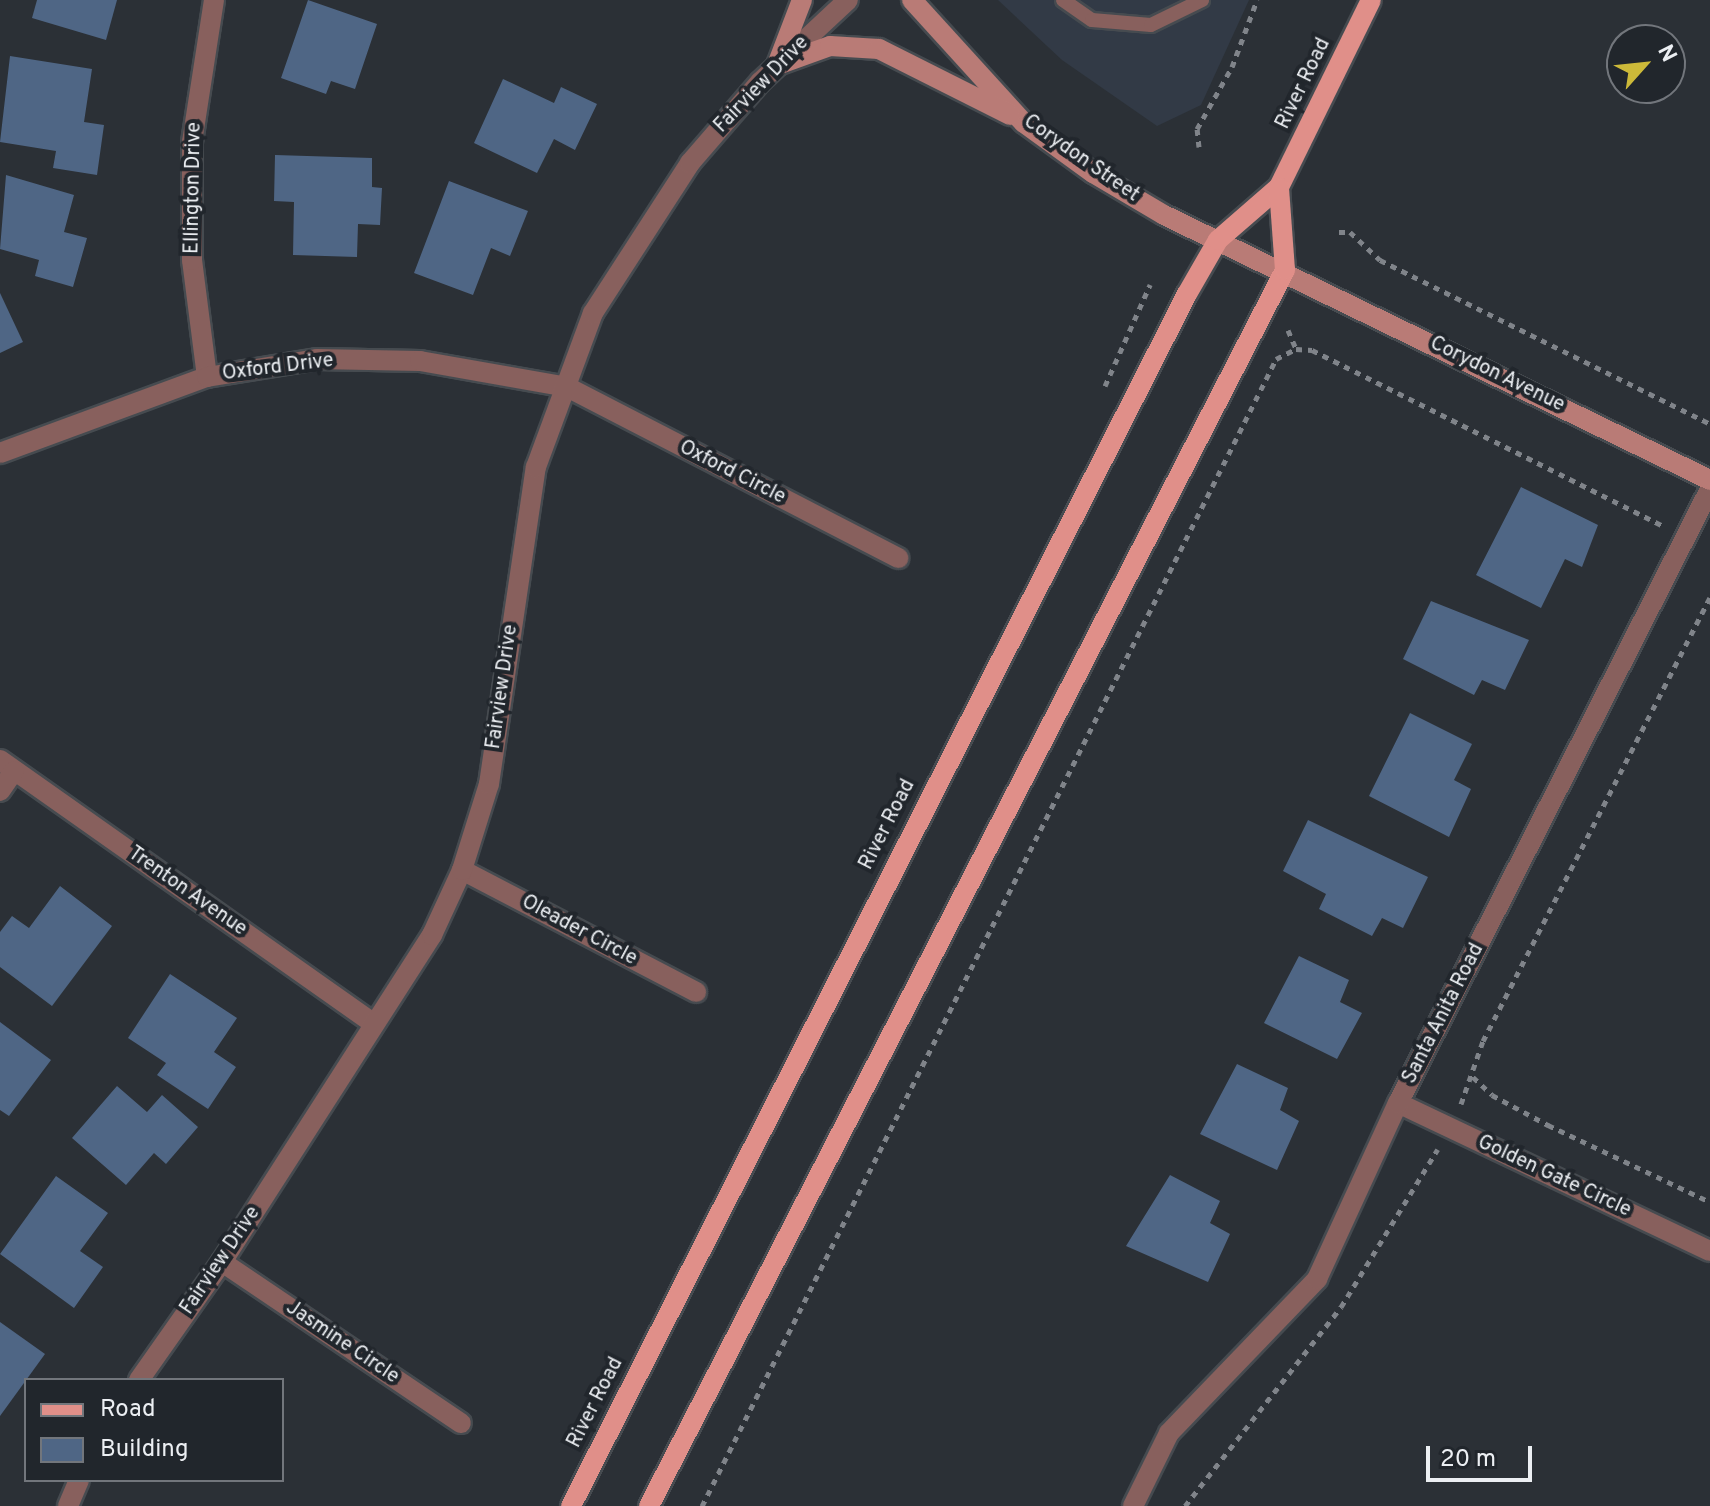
<!DOCTYPE html>
<style>
body{margin:0}
#map{position:relative;width:1710px;height:1506px;overflow:hidden;background:#2b3036;font-family:Overpass,sans-serif}
div>[style]{position:absolute}
.built>*{inset:0;background:#323a46}
.building>*{inset:0;background:#4f6685}
.path>*{height:5px;margin-top:-2.5px;transform-origin:0;background:repeating-linear-gradient(90deg,#80848a 0 6px,transparent 0 12px)}
.roads{filter:drop-shadow(2px 0 #464b50) drop-shadow(-2px 0 #464b50) drop-shadow(0 2px #464b50) drop-shadow(0 -2px #464b50)}
.service>*{height:14px;margin:-7px;padding:0 7px;transform-origin:7px;border-radius:7px;background:#88605d}
.minor>*{height:20px;margin:-10px;padding:0 10px;transform-origin:10px;border-radius:10px;background:#88605d}
.secondary>*{height:20px;margin:-10px;padding:0 10px;transform-origin:10px;border-radius:10px;background:#b97b76}
.primary>*{height:20px;margin:-10px;padding:0 10px;transform-origin:10px;border-radius:10px;background:#e08f89}
span{translate:-50% -50%;white-space:nowrap;text-align:center;line-height:1.15;-webkit-text-stroke:8px #21262c;paint-order:stroke}
.street-label{font-size:20px;color:#eceff3}
.legend{position:absolute;left:24px;top:1378px;width:260px;height:104px;box-sizing:border-box;background:#21262c;border:2px solid #72767c;margin:0;padding:10px 14px;list-style:none;font-size:24px;color:#eceff3}
.legend li{display:flex;align-items:center;gap:16px;height:40px}
.legend b{width:40px;border:2px solid #72767c}
.north{position:absolute;left:1606px;top:24px;width:80px;height:80px;box-sizing:border-box;background:#21262c;border:2px solid #72767c;border-radius:50%;rotate:63deg;font-size:22px;font-weight:700;line-height:32px;text-align:center;color:#eceff3}
.north::after{content:'';display:block;margin:auto;width:28px;height:36px;background:#ccb939;clip-path:polygon(50% 0,100% 100%,50% 72%,0 100%)}
.scale{position:absolute;left:1426px;top:1446px;width:106px;height:36px;box-sizing:border-box;border:4px solid #eceff3;border-top:0;padding-left:10px;font-size:24px;line-height:28px;white-space:nowrap;color:#eceff3;-webkit-text-stroke:6px #21262c;paint-order:stroke}
</style>
<div id="map">
<div class="built">
<div style="clip-path:polygon(998px 0,1249px 0,1201px 105px,1157px 126px,1062px 60px)"></div>
</div>
<div class="building">
<div style="clip-path:polygon(37px 0,117px 0,106px 40px,32px 18px)"></div>
<div style="clip-path:polygon(308px 0,377px 24px,355px 89px,331px 81px,326px 94px,281px 78px)"></div>
<div style="clip-path:polygon(10px 56px,92px 69px,84px 122px,104px 125px,97px 175px,53px 168px,56px 151px,0 142px)"></div>
<div style="clip-path:polygon(503px 79px,554px 103px,561px 87px,597px 104px,575px 150px,554px 139px,537px 173px,474px 143px)"></div>
<div style="clip-path:polygon(275px 155px,372px 158px,372px 187px,382px 188px,380px 225px,358px 224px,357px 257px,293px 255px,294px 202px,274px 201px)"></div>
<div style="clip-path:polygon(6px 175px,74px 195px,64px 232px,87px 238px,73px 287px,35px 276px,39px 260px,0 249px)"></div>
<div style="clip-path:polygon(449px 181px,528px 211px,510px 256px,491px 248px,473px 295px,414px 273px)"></div>
<div style="clip-path:polygon(0 293px,23px 342px,0 353px)"></div>
<div style="clip-path:polygon(1521px 487px,1598px 525px,1582px 567px,1565px 559px,1541px 608px,1476px 575px)"></div>
<div style="clip-path:polygon(1431px 601px,1529px 640px,1505px 690px,1482px 680px,1474px 695px,1403px 659px)"></div>
<div style="clip-path:polygon(1410px 713px,1472px 744px,1454px 780px,1471px 789px,1449px 837px,1369px 796px)"></div>
<div style="clip-path:polygon(1308px 820px,1428px 877px,1403px 928px,1382px 918px,1372px 936px,1319px 909px,1326px 894px,1283px 871px)"></div>
<div style="clip-path:polygon(60px 886px,112px 926px,52px 1006px,0 967px,0 932px,12px 916px,29px 928px)"></div>
<div style="clip-path:polygon(1299px 956px,1349px 980px,1340px 1002px,1362px 1013px,1337px 1059px,1264px 1023px)"></div>
<div style="clip-path:polygon(170px 974px,237px 1018px,214px 1052px,236px 1067px,208px 1109px,157px 1075px,166px 1063px,128px 1038px)"></div>
<div style="clip-path:polygon(0 1022px,51px 1060px,9px 1116px,0 1110px)"></div>
<div style="clip-path:polygon(1237px 1064px,1288px 1088px,1280px 1110px,1299px 1121px,1277px 1170px,1200px 1134px)"></div>
<div style="clip-path:polygon(117px 1086px,147px 1112px,162px 1095px,198px 1127px,166px 1164px,154px 1153px,126px 1185px,72px 1138px)"></div>
<div style="clip-path:polygon(1170px 1175px,1220px 1201px,1210px 1223px,1230px 1234px,1208px 1282px,1126px 1246px)"></div>
<div style="clip-path:polygon(56px 1176px,108px 1213px,80px 1251px,103px 1267px,74px 1308px,0 1254px)"></div>
<div style="clip-path:polygon(0 1322px,45px 1354px,0 1416px)"></div>
</div>
<div class="path">
<div style="left:1199px;top:147px;width:18px;rotate:-96deg"></div>
<div style="left:1197px;top:129px;width:71px;rotate:-60.6deg"></div>
<div style="left:1232px;top:67px;width:72px;rotate:-69.5deg"></div>
<div style="left:1339px;top:232px;width:11px"></div>
<div style="left:1350px;top:232px;width:41px;rotate:43deg"></div>
<div style="left:1380px;top:260px;width:369px;rotate:26.4deg"></div>
<div style="left:1288px;top:330px;width:21px;rotate:67deg"></div>
<div style="left:1296px;top:349px;width:16px;rotate:4deg"></div>
<div style="left:1312px;top:350px;width:394px;rotate:26.6deg"></div>
<div style="left:1105px;top:386px;width:111px;rotate:-66deg"></div>
<div style="left:1473px;top:1077px;width:26px;rotate:43deg"></div>
<div style="left:1492px;top:1095px;width:64px;rotate:28.2deg"></div>
<div style="left:1548px;top:1125px;width:179px;rotate:25.4deg"></div>
<div style="left:1461px;top:1104px;width:67px;rotate:-70.8deg"></div>
<div style="left:1483px;top:1041px;width:498px;rotate:-62.9deg"></div>
<div style="left:702px;top:1506px;width:1283px;rotate:-63.41deg"></div>
<div style="left:1276px;top:359px;width:22px;rotate:-27deg"></div>
<div style="left:1185px;top:1506px;width:253px;rotate:-51.9deg"></div>
<div style="left:1341px;top:1307px;width:185px;rotate:-58.5deg"></div>
</div>
<div class="roads">
<div class="service">
<div style="left:1063px;top:0;width:35px;rotate:35deg"></div>
<div style="left:1092px;top:20px;width:59px;rotate:4.8deg"></div>
<div style="left:1151px;top:25px;width:57px;rotate:-26.1deg"></div>
</div>
<div class="minor">
<div style="left:207px;top:377px;width:118px;rotate:-97.3deg"></div>
<div style="left:192px;top:260px;width:118px;rotate:-90deg"></div>
<div style="left:192px;top:142px;width:144px;rotate:-81.2deg"></div>
<div style="left:0;top:453px;width:221px;rotate:-20.2deg"></div>
<div style="left:207px;top:377px;width:111px;rotate:-9.3deg"></div>
<div style="left:317px;top:359px;width:103px;rotate:1.1deg"></div>
<div style="left:420px;top:361px;width:149px;rotate:10deg"></div>
<div style="left:567px;top:387px;width:373px;rotate:27.3deg"></div>
<div style="left:0;top:760px;width:458px;rotate:35.2deg"></div>
<div style="left:0;top:791px;width:24px;rotate:-55deg"></div>
<div style="left:462px;top:870px;width:264px;rotate:27.5deg"></div>
<div style="left:1398px;top:1103px;width:345px;rotate:25.4deg"></div>
<div style="left:222px;top:1262px;width:288px;rotate:34deg"></div>
<div style="left:139px;top:1380px;width:144px;rotate:-54.9deg"></div>
<div style="left:222px;top:1262px;width:389px;rotate:-57.3deg"></div>
<div style="left:432px;top:935px;width:72px;rotate:-65.2deg"></div>
<div style="left:462px;top:870px;width:90px;rotate:-72.6deg"></div>
<div style="left:489px;top:784px;width:320px;rotate:-81.6deg"></div>
<div style="left:536px;top:467px;width:164px;rotate:-69.7deg"></div>
<div style="left:593px;top:313px;width:179px;rotate:-57.1deg"></div>
<div style="left:690px;top:163px;width:107px;rotate:-49.2deg"></div>
<div style="left:760px;top:82px;width:120px;rotate:-43deg"></div>
<div style="left:68px;top:1506px;width:28px;rotate:-67deg"></div>
<div style="left:1133px;top:1506px;width:81px;rotate:-63.7deg"></div>
<div style="left:1169px;top:1433px;width:214px;rotate:-46.1deg"></div>
<div style="left:1317px;top:1279px;width:194px;rotate:-65.3deg"></div>
<div style="left:1398px;top:1103px;width:689px;rotate:-63.06deg"></div>
</div>
<div class="secondary">
<div style="left:912px;top:0;width:166px;rotate:47.7deg"></div>
<div style="left:1024px;top:123px;width:85px;rotate:35.9deg"></div>
<div style="left:1093px;top:173px;width:82px;rotate:30.6deg"></div>
<div style="left:1164px;top:215px;width:607px;rotate:25.89deg"></div>
<div style="left:777px;top:65px;width:56px;rotate:-19.7deg"></div>
<div style="left:830px;top:46px;width:49px;rotate:3.5deg"></div>
<div style="left:879px;top:49px;width:147px;rotate:26.7deg"></div>
<div style="left:777px;top:65px;width:70px;rotate:-69deg"></div>
</div>
<div class="primary">
<div style="left:571px;top:1506px;width:1360px;rotate:-63.06deg"></div>
<div style="left:1187px;top:294px;width:62px;rotate:-60.1deg"></div>
<div style="left:1218px;top:240px;width:81px;rotate:-41deg"></div>
<div style="left:1279px;top:187px;width:208px;rotate:-63.8deg"></div>
<div style="left:649px;top:1506px;width:1390px;rotate:-62.77deg"></div>
<div style="left:1285px;top:270px;width:82px;rotate:-94.2deg"></div>
</div>
</div>
<div class="street-label">
<span style="left:1304px;top:84px;rotate:-64deg">River Road</span>
<span style="left:762px;top:85px;rotate:-46deg">Fairview Drive</span>
<span style="left:1081px;top:159px;rotate:35deg">Corydon Street</span>
<span style="left:194px;top:188px;rotate:-89deg">Ellington Drive</span>
<span style="left:278px;top:368px;rotate:-7deg">Oxford Drive</span>
<span style="left:1497px;top:375px;rotate:26deg">Corydon Avenue</span>
<span style="left:732px;top:473px;rotate:27deg">Oxford Circle</span>
<span style="left:503px;top:687px;rotate:-82deg">Fairview Drive</span>
<span style="left:888px;top:825px;rotate:-63deg">River Road</span>
<span style="left:187px;top:892px;rotate:35deg">Trenton Avenue</span>
<span style="left:579px;top:931px;rotate:28deg">Oleader Circle</span>
<span style="left:1444px;top:1014px;rotate:-63deg">Santa Anita Road</span>
<span style="left:1554px;top:1177px;rotate:25deg">Golden Gate Circle</span>
<span style="left:221px;top:1261px;rotate:-56deg">Fairview Drive</span>
<span style="left:342px;top:1343px;rotate:34deg">Jasmine Circle</span>
<span style="left:596px;top:1403px;rotate:-63deg">River Road</span>
</div>
<ul class="legend">
<li><b style="height:10px;background:#e08f89"></b>Road</li>
<li><b style="height:22px;background:#4f6685"></b>Building</li>
</ul>
<div class="north">N</div>
<div class="scale">20 m</div>
</div>
